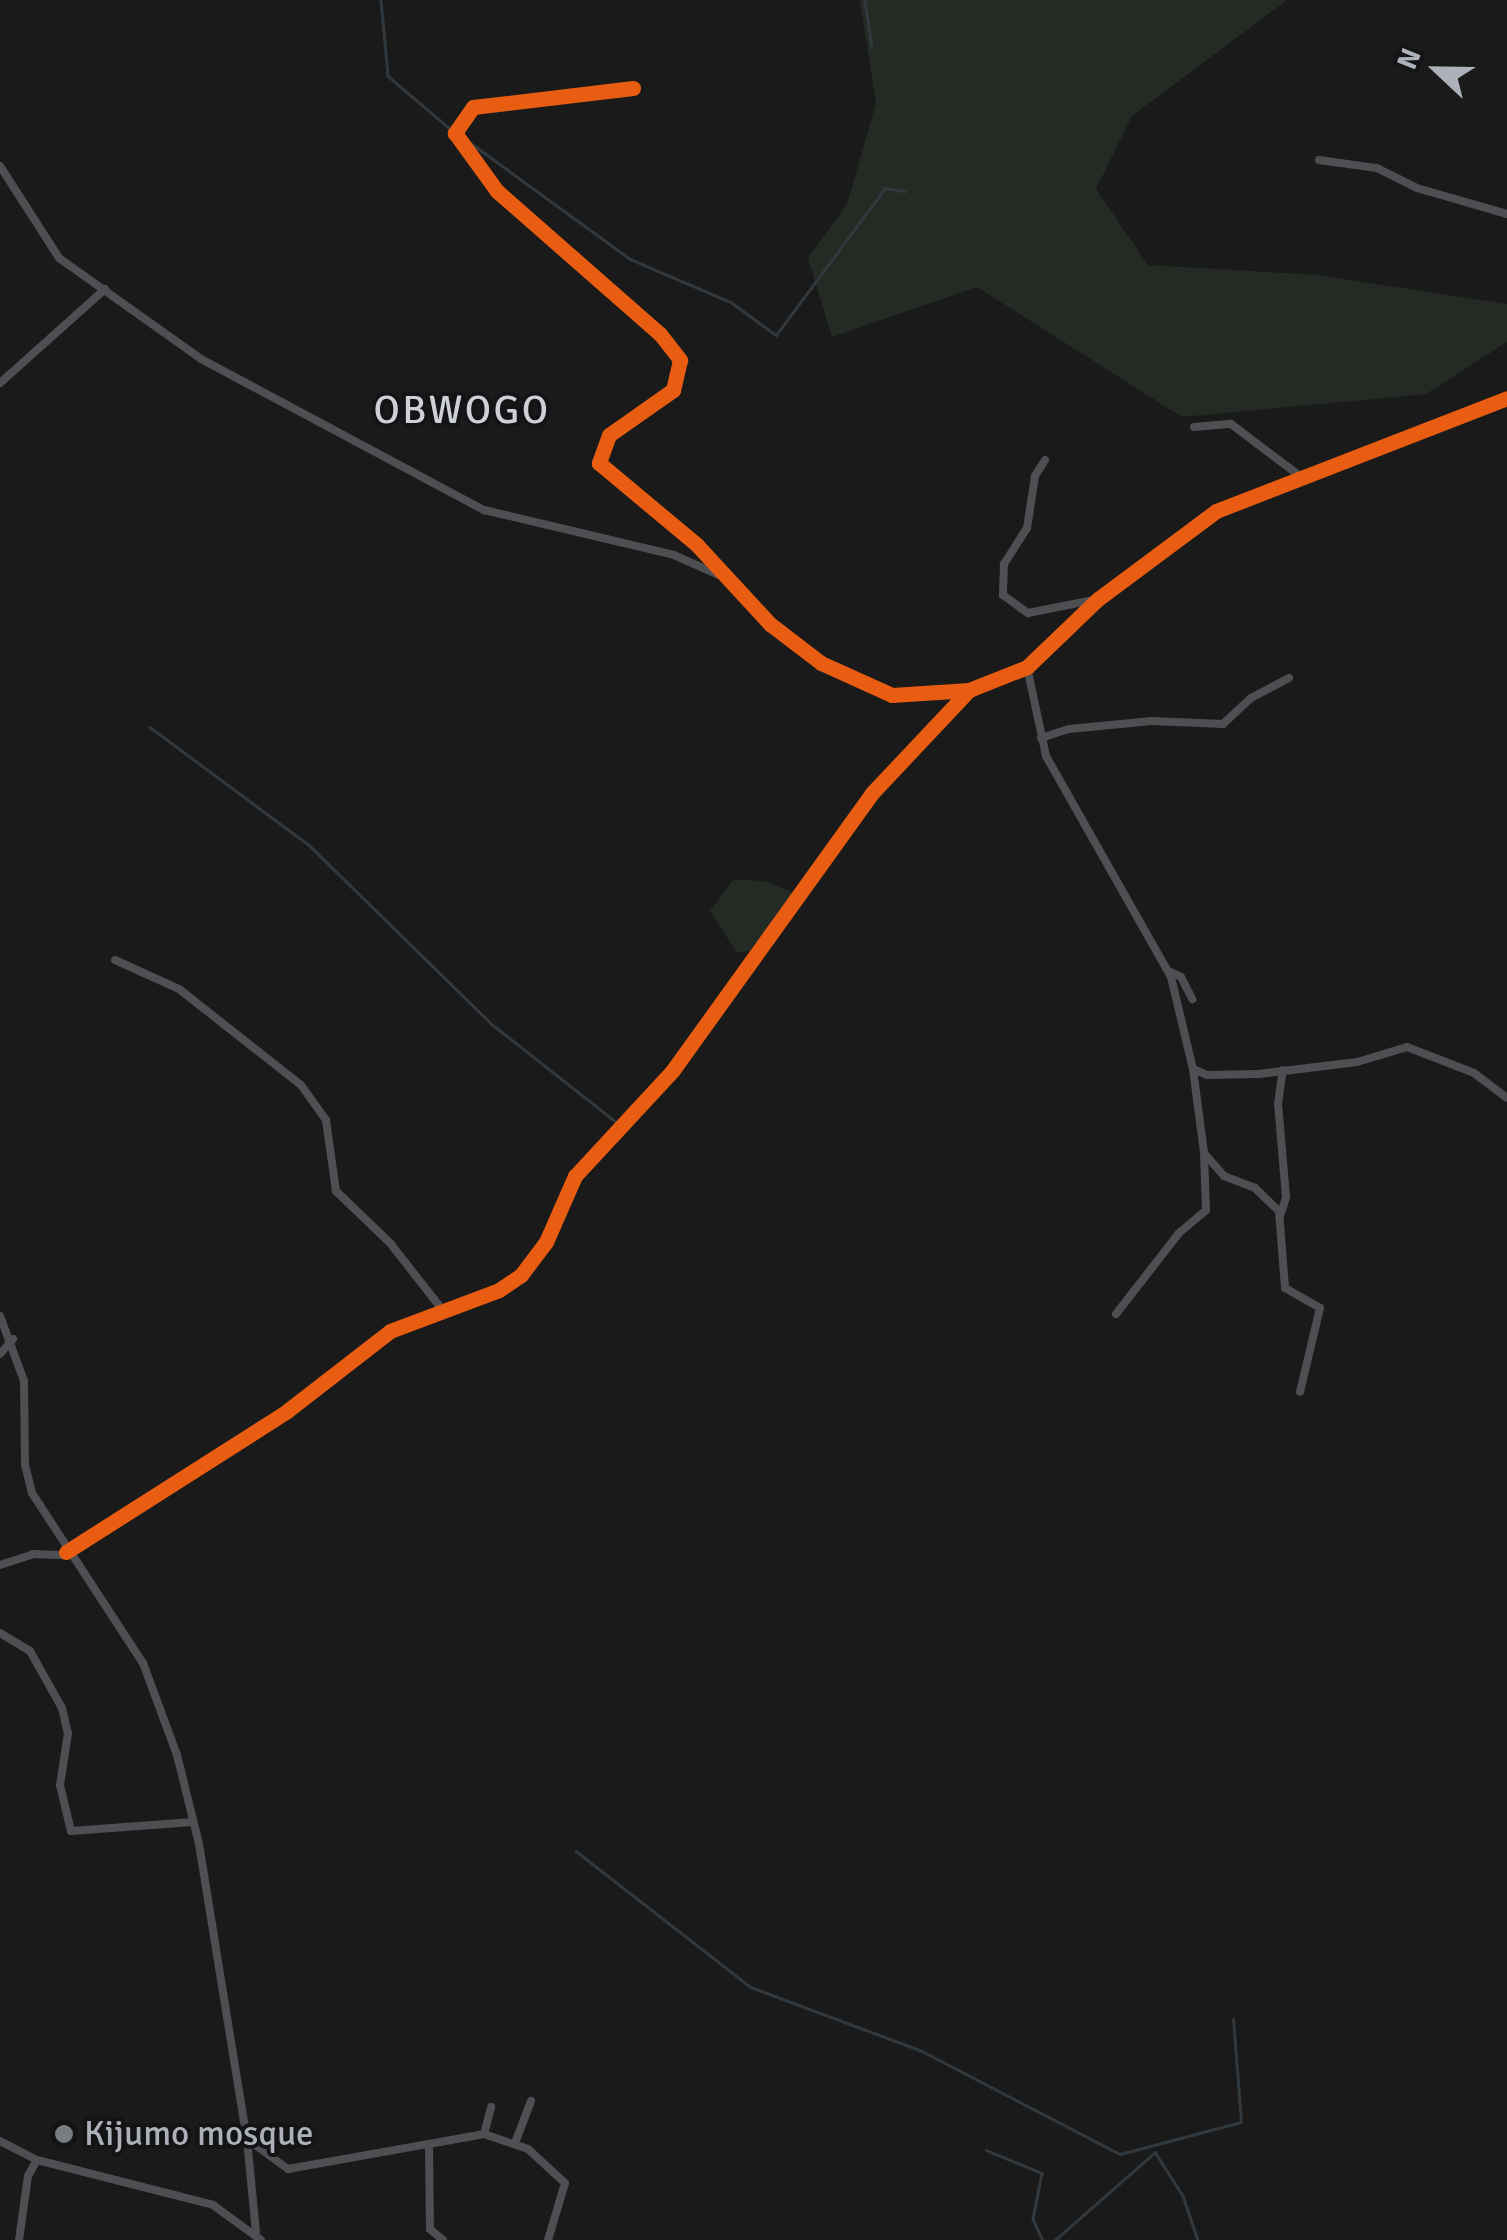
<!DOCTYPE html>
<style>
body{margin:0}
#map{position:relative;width:1507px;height:2240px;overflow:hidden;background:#1a1a1a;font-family:Signika,sans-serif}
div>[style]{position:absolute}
.green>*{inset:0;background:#242a24}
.stream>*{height:2.5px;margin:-1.25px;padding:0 1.25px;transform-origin:1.25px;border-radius:1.25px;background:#31393f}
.minor>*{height:8px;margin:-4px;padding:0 4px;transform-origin:4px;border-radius:4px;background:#4e4f52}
.cycleway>*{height:15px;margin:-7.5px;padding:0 7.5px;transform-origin:7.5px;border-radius:7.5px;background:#e95d12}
.dots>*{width:28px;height:28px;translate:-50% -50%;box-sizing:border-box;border:5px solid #141416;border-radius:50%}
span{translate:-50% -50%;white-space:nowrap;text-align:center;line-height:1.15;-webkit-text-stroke:8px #141416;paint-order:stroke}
.poi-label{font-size:35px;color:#acb1b9}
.left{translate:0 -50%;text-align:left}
.quarter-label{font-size:40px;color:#cdd0d6;letter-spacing:2.5px}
.north{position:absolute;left:1387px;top:20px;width:100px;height:100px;-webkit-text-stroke:8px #141416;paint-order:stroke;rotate:292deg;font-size:28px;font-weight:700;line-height:40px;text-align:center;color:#acb1b9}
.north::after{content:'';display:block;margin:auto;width:35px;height:45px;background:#acb1b9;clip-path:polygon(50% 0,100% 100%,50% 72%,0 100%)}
</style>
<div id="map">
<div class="green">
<div style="clip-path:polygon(860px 0,1287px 0,1132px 116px,1096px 189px,1148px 265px,1317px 275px,1507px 304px,1507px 342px,1426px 394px,1182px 417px,977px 287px,832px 337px,808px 258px,847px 204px,876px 103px)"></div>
<div style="clip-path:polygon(734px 879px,768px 882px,795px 894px,750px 951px,737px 953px,710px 911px)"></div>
</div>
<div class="stream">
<div style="left:381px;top:0;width:76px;rotate:84.7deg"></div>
<div style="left:388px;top:76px;width:87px;rotate:40.3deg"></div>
<div style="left:865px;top:0;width:48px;rotate:81.5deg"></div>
<div style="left:461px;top:136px;width:209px;rotate:36deg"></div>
<div style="left:630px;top:259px;width:110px;rotate:23.1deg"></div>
<div style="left:731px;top:302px;width:56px;rotate:36.3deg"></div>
<div style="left:776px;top:335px;width:183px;rotate:-53.4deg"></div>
<div style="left:885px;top:188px;width:20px;rotate:9deg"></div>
<div style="left:150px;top:727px;width:198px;rotate:36.6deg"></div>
<div style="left:309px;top:845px;width:257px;rotate:44.4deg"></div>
<div style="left:493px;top:1025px;width:155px;rotate:38.2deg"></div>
<div style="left:576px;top:1851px;width:222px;rotate:37.9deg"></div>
<div style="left:751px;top:1987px;width:183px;rotate:20.5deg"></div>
<div style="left:922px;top:2051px;width:223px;rotate:27.5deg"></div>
<div style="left:1120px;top:2154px;width:125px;rotate:-14.8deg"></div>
<div style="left:1241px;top:2122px;width:103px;rotate:-94.4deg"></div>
<div style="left:986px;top:2150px;width:61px;rotate:22.3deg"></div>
<div style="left:1042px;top:2173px;width:47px;rotate:101.1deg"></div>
<div style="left:1033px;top:2219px;width:23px;rotate:65deg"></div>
<div style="left:1055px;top:2240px;width:133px;rotate:-41.3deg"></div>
<div style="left:1155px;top:2152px;width:52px;rotate:57.5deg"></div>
<div style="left:1183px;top:2196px;width:46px;rotate:71.2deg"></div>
</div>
<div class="minor">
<div style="left:633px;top:88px;width:161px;rotate:173.2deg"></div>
<div style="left:473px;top:107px;width:32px;rotate:125deg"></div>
<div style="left:455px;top:133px;width:72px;rotate:54.1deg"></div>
<div style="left:497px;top:191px;width:217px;rotate:41.3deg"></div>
<div style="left:660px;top:334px;width:33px;rotate:52deg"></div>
<div style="left:680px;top:360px;width:31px;rotate:103deg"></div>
<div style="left:673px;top:390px;width:78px;rotate:144.9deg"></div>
<div style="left:609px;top:435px;width:30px;rotate:110deg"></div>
<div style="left:599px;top:463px;width:128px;rotate:39.9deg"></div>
<div style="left:697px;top:545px;width:108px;rotate:47.3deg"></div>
<div style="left:770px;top:624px;width:64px;rotate:37.4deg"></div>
<div style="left:821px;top:663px;width:78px;rotate:24.3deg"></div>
<div style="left:892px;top:695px;width:77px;rotate:-3.7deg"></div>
<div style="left:1319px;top:160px;width:59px;rotate:7.9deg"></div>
<div style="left:1377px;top:168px;width:45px;rotate:26.6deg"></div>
<div style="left:1417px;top:188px;width:94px;rotate:16.1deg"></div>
<div style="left:0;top:166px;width:109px;rotate:57.3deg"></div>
<div style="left:59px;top:258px;width:174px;rotate:35.4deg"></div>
<div style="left:201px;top:359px;width:321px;rotate:28.1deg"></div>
<div style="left:484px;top:510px;width:195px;rotate:13.3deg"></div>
<div style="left:674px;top:555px;width:54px;rotate:24.2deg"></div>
<div style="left:0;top:383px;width:141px;rotate:-41.8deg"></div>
<div style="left:1194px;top:427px;width:37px;rotate:-5deg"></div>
<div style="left:1231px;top:424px;width:86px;rotate:37deg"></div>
<div style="left:1045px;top:460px;width:19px;rotate:122deg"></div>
<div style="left:1035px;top:476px;width:53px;rotate:98.7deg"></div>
<div style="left:1027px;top:528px;width:43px;rotate:122.6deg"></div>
<div style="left:1004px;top:564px;width:31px;rotate:92deg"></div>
<div style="left:1003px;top:595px;width:31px;rotate:36deg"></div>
<div style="left:1028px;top:613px;width:71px;rotate:-11.3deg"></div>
<div style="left:1027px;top:667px;width:91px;rotate:77.9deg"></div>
<div style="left:1046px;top:756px;width:254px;rotate:60.5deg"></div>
<div style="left:1171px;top:977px;width:95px;rotate:76.6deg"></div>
<div style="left:1193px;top:1069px;width:15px;rotate:23deg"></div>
<div style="left:1207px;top:1075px;width:52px;rotate:-1.1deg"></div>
<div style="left:1259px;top:1074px;width:99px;rotate:-7deg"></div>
<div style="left:1357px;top:1062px;width:52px;rotate:-16.7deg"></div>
<div style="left:1407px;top:1047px;width:72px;rotate:21.2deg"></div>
<div style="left:1474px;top:1073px;width:41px;rotate:37.1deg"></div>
<div style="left:1041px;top:738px;width:29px;rotate:-18deg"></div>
<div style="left:1069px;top:729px;width:83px;rotate:-5.5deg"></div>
<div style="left:1152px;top:721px;width:71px;rotate:2.4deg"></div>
<div style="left:1223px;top:724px;width:38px;rotate:-43deg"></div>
<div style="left:1251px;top:698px;width:43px;rotate:-27.8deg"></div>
<div style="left:115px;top:960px;width:70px;rotate:24.4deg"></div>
<div style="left:179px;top:989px;width:155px;rotate:38.2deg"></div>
<div style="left:301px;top:1085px;width:43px;rotate:54.5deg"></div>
<div style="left:326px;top:1120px;width:72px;rotate:82deg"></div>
<div style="left:336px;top:1191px;width:75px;rotate:43.9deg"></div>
<div style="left:390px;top:1243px;width:83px;rotate:51.9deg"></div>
<div style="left:1168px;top:971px;width:14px;rotate:25deg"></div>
<div style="left:1181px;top:977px;width:25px;rotate:63deg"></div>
<div style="left:1193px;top:1069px;width:85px;rotate:82.5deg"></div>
<div style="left:1204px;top:1153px;width:30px;rotate:49deg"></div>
<div style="left:1224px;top:1176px;width:33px;rotate:21deg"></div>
<div style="left:1255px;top:1188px;width:33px;rotate:44deg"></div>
<div style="left:1279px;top:1211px;width:77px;rotate:85.5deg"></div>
<div style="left:1285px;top:1288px;width:40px;rotate:29.7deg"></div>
<div style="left:1320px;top:1308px;width:86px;rotate:103.4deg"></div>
<div style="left:1280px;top:1216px;width:20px;rotate:-72deg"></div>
<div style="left:1286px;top:1197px;width:93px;rotate:-94.9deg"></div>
<div style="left:1278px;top:1104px;width:34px;rotate:-82deg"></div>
<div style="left:1116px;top:1314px;width:103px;rotate:-52.1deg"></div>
<div style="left:1179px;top:1233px;width:35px;rotate:-40deg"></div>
<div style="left:1206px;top:1210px;width:57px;rotate:-92deg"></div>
<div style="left:0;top:1316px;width:69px;rotate:69.7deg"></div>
<div style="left:24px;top:1381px;width:84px;rotate:89.3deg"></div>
<div style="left:25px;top:1465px;width:29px;rotate:76deg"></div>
<div style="left:32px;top:1493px;width:203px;rotate:56.9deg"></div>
<div style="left:143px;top:1663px;width:98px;rotate:69.7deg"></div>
<div style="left:177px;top:1755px;width:92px;rotate:76.1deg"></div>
<div style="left:199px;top:1844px;width:299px;rotate:80.8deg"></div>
<div style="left:247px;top:2139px;width:93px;rotate:84.5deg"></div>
<div style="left:0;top:1354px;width:20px;rotate:-49deg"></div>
<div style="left:66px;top:1552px;width:262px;rotate:-32.5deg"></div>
<div style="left:287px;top:1411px;width:130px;rotate:-37.8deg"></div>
<div style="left:390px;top:1331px;width:116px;rotate:-20.6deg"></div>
<div style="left:499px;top:1290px;width:27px;rotate:-34deg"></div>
<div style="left:521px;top:1275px;width:41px;rotate:-52.9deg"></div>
<div style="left:546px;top:1242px;width:72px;rotate:-66.3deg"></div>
<div style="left:575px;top:1176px;width:144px;rotate:-47.2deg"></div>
<div style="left:673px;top:1070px;width:341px;rotate:-54.3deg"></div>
<div style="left:872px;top:793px;width:141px;rotate:-46.7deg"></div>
<div style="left:969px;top:690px;width:62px;rotate:-21.6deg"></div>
<div style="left:1027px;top:667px;width:98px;rotate:-43.8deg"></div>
<div style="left:1098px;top:599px;width:147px;rotate:-36.7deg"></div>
<div style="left:1216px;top:511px;width:312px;rotate:-21.2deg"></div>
<div style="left:0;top:1565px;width:35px;rotate:-18deg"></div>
<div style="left:33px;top:1554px;width:35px;rotate:2deg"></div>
<div style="left:0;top:1633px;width:35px;rotate:31deg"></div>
<div style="left:30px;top:1651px;width:65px;rotate:60.7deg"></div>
<div style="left:62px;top:1708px;width:26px;rotate:77deg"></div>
<div style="left:68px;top:1733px;width:53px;rotate:98.7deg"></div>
<div style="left:60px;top:1785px;width:47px;rotate:76.6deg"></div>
<div style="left:71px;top:1831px;width:122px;rotate:-4.2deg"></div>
<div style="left:484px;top:2134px;width:28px;rotate:-75deg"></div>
<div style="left:247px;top:2139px;width:51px;rotate:36.2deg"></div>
<div style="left:288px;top:2169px;width:143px;rotate:-10.1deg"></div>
<div style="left:0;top:2141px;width:42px;rotate:27.2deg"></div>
<div style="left:37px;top:2160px;width:182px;rotate:14.3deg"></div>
<div style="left:213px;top:2205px;width:59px;rotate:36.1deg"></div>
<div style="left:515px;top:2143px;width:45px;rotate:-69.1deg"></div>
<div style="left:19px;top:2240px;width:65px;rotate:-82deg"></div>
<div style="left:28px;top:2176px;width:18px;rotate:-61deg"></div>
<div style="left:443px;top:2240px;width:17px;rotate:-140deg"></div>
<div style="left:430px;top:2229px;width:85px;rotate:-90.7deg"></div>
<div style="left:429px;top:2144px;width:56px;rotate:-10.3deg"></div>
<div style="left:484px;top:2134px;width:46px;rotate:18.8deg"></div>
<div style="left:528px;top:2149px;width:50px;rotate:42.6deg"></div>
<div style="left:565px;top:2183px;width:59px;rotate:106.6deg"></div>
</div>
<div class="cycleway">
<div style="left:633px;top:88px;width:161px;rotate:173.2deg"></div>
<div style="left:473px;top:107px;width:32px;rotate:125deg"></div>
<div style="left:455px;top:133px;width:72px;rotate:54.1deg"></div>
<div style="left:497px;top:191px;width:217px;rotate:41.3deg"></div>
<div style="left:660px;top:334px;width:33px;rotate:52deg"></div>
<div style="left:680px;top:360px;width:31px;rotate:103deg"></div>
<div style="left:673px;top:390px;width:78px;rotate:144.9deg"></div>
<div style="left:609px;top:435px;width:30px;rotate:110deg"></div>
<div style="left:599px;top:463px;width:128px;rotate:39.9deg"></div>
<div style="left:697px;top:545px;width:108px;rotate:47.3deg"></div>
<div style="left:770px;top:624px;width:64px;rotate:37.4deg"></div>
<div style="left:821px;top:663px;width:78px;rotate:24.3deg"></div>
<div style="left:892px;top:695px;width:77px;rotate:-3.7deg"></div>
<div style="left:66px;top:1552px;width:262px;rotate:-32.5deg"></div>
<div style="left:287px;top:1411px;width:130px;rotate:-37.8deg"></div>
<div style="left:390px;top:1331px;width:116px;rotate:-20.6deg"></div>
<div style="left:499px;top:1290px;width:27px;rotate:-34deg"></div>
<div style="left:521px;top:1275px;width:41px;rotate:-52.9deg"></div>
<div style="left:546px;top:1242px;width:72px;rotate:-66.3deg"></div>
<div style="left:575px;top:1176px;width:144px;rotate:-47.2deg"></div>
<div style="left:673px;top:1070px;width:341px;rotate:-54.3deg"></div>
<div style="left:872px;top:793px;width:141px;rotate:-46.7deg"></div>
<div style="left:969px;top:690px;width:62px;rotate:-21.6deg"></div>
<div style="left:1027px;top:667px;width:98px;rotate:-43.8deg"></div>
<div style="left:1098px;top:599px;width:147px;rotate:-36.7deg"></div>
<div style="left:1216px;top:511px;width:312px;rotate:-21.2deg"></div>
</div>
<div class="dots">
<div style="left:64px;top:2134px;background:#797c81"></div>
</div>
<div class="poi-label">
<span class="left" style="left:84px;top:2134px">Kijumo mosque</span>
</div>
<div class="quarter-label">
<span style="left:462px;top:410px">OBWOGO</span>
</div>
<div class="north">N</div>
</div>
